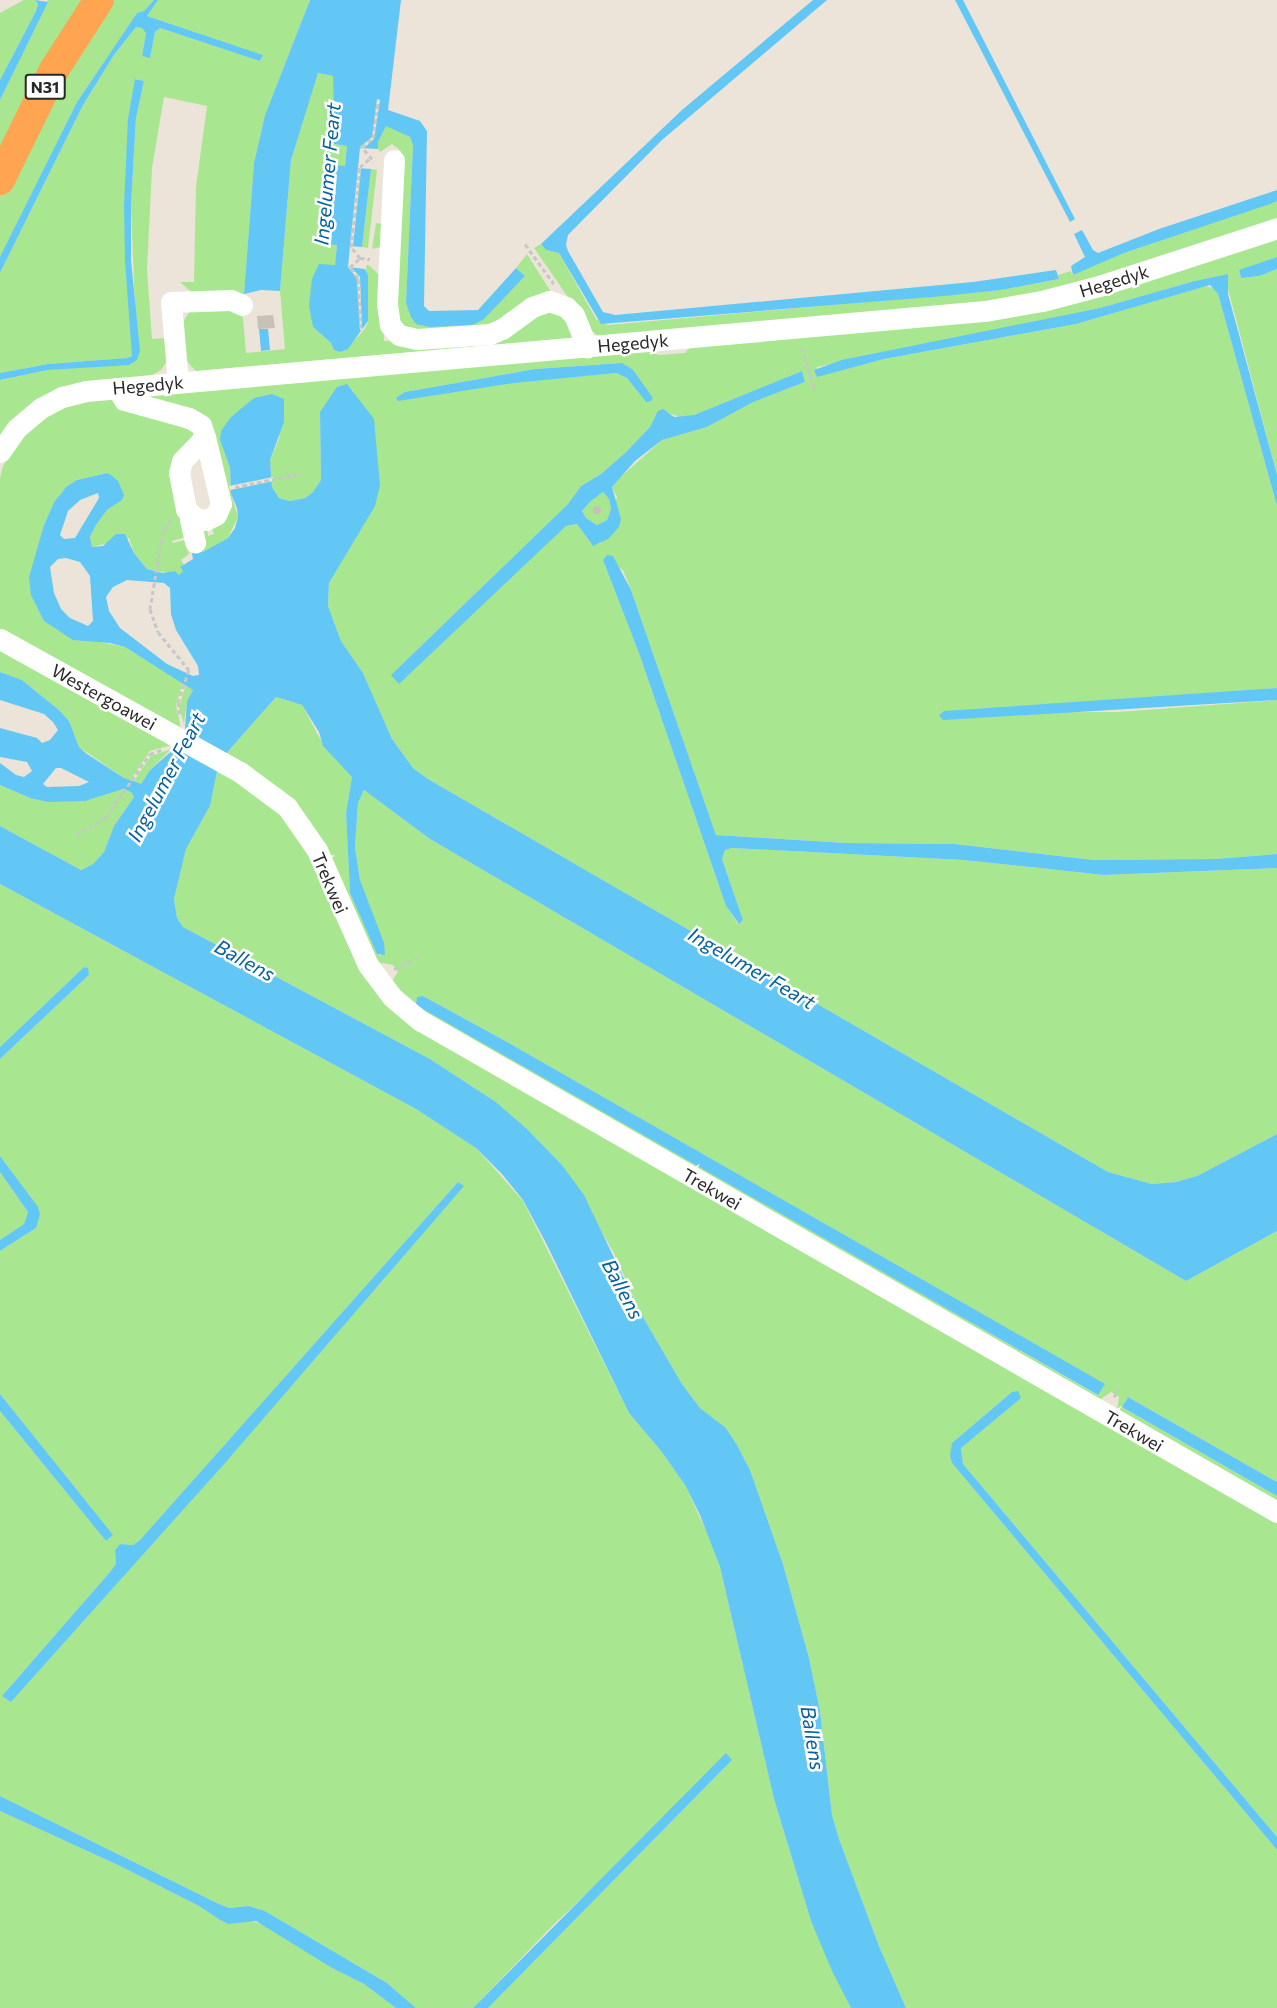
<!DOCTYPE html>
<style>
body{margin:0}
#map{position:relative;width:1277px;height:2008px;overflow:hidden;background:#ece4d8;font-family:Commissioner,sans-serif}
div>[style]{position:absolute}
.green>*{inset:0;background:#a9e690}
.water>*{inset:0;background:#63c7f5}
.pier>*{inset:0;background:#ece4d8}
.building>*{inset:0;background:#c7c1b8}
.round{border-radius:50%}
.path>*{height:3px;margin-top:-1.5px;transform-origin:0;background:repeating-linear-gradient(90deg,#c7c7c7 0 4.5px,transparent 0 7.5px)}
.minor>*{height:21px;margin:-10.5px;padding:0 10.5px;transform-origin:10.5px;border-radius:10.5px;background:#fff}
.highway>*{height:30px;margin:-15px;padding:0 15px;transform-origin:15px;border-radius:15px;background:#ffa450}
span{translate:-50% -50%;white-space:nowrap;text-align:center;line-height:1.15;-webkit-text-stroke:5px #fff;paint-order:stroke}
.shield-label span{padding:2px 4px;background:#fff;border:2px solid;border-radius:4px;-webkit-text-stroke-width:0}
.shield-label{font-size:16px;color:#282828;font-weight:700}
.street-label{font-size:18px;color:#282828}
.water-label{font-size:20px;color:#05629e;font-style:italic}
</style>
<div id="map">
<div class="green">
<div style="clip-path:polygon(24px 0,35px 0,38px 4px,36px 11px,0 80px,0 13px)"></div>
<div style="clip-path:polygon(48px 0,91px 0,0 163px,0 100px)"></div>
<div style="clip-path:polygon(104px 0,154px 0,144px 11px,137px 13px,77px 102px,0 258px,0 193px)"></div>
<div style="clip-path:polygon(158px 0,310px 0,265px 115px,254px 163px,244px 294px,196px 296px,180px 282px,194px 282px,196px 187px,207px 106px,164px 97px,152px 168px,147px 269px,152px 339px,165px 338px,167px 361px,161px 370px,150px 376px,81px 384px,0 435px,0 380px,48px 370px,137px 360px,131px 205px,136px 118px,144px 81px,136px 79px,128px 118px,132px 356px,127px 358px,48px 364px,0 373px,0 273px,83px 105px,114px 55px,136px 27px,143px 28px,146px 33px,142px 56px,150px 57px,155px 32px,160px 28px,261px 61px,262px 55px,147px 16px)"></div>
<div style="clip-path:polygon(317px 73px,333px 76px,334px 144px,347px 146px,345px 167px,332px 166px,325px 243px,337px 245px,335px 266px,313px 327px,331px 343px,350px 345px,364px 330px,368px 322px,368px 310px,366px 265px,370px 266px,381px 277px,384px 341px,492px 339px,548px 307px,567px 315px,572px 338px,196px 371px,190px 365px,186px 359px,183px 322px,190px 311px,230px 305px,243px 318px,246px 353px,285px 349px,280px 291px,291px 160px)"></div>
<div style="clip-path:polygon(386px 125px,410px 137px,413px 145px,406px 303px,472px 325px,525px 276px,516px 268px,527px 254px,551px 292px,499px 326px,408px 331px,395px 316px,401px 151px,392px 144px,380px 152px,378px 149px,378px 142px)"></div>
<div style="clip-path:polygon(371px 169px,377px 170px,368px 248px,362px 247px)"></div>
<div style="clip-path:polygon(1277px 201px,1277px 220px,1108px 276px,1005px 301px,599px 337px,590px 329px,534px 248px,541px 244px,546px 250px,559px 253px,596px 319px,608px 325px,1001px 290px,1059px 279px,1058px 275px,1071px 271px,1072px 275px,1124px 253px)"></div>
<div style="clip-path:polygon(376px 223px,384px 224px,381px 247px,372px 249px)"></div>
<div style="clip-path:polygon(evenodd,1277px 236px,1277px 257px,1239px 271px,1241px 278px,1259px 276px,1277px 269px,1277px 475px,1227px 285px,1191px 282px,1100px 308px,817px 367px,817px 376px,884px 359px,1076px 324px,1205px 286px,1213px 288px,1218px 294px,1277px 506px,1277px 688px,939px 713px,1118px 712px,1277px 700px,1277px 854px,1215px 859px,1094px 860px,954px 844px,846px 843px,716px 835px,631px 590px,623px 570px,603px 560px,640px 656px,726px 906px,738px 924px,743px 920px,722px 859px,725px 850px,732px 848px,964px 860px,1104px 875px,1277px 868px,1277px 1134px,1197px 1176px,1176px 1182px,1152px 1184px,1108px 1172px,428px 779px,413px 768px,392px 739px,363px 673px,341px 641px,328px 606px,329px 583px,339px 566px,353px 390px,335px 390px,334px 395px,320px 412px,321px 480px,313px 492px,305px 498px,290px 501px,279px 498px,272px 487px,270px 460px,280px 436px,220px 440px,230px 468px,231px 494px,238px 517px,228px 538px,202px 553px,196px 524px,207px 526px,208px 536px,214px 534px,210px 525px,211px 437px,127px 397px,650px 348px,658px 355px,685px 353px,692px 345px,977px 320px,1277px 236px,622px 363px,646px 402px,627px 378px,616px 373px,405px 392px,535px 369px,622px 363px,1277px 236px,802px 371px,805px 382px,753px 401px,707px 427px,662px 440px,615px 482px,612px 488px,617px 497px,601px 543px,592px 545px,577px 524px,566px 526px,391px 675px,568px 504px,581px 486px,601px 474px,625px 453px,650px 427px,655px 418px,667px 413px,681px 417px,694px 415px,802px 371px)"></div>
<div style="clip-path:polygon(108px 397px,197px 430px,177px 459px,185px 537px,172px 541px,173px 543px,185px 540px,189px 554px,181px 560px,184px 565px,183px 571px,179px 575px,147px 569px,134px 553px,129px 538px,92px 547px,90px 537px,96px 525px,107px 510px,116px 504px,107px 473px,77px 480px,67px 486px,54px 502px,44px 525px,31px 595px,95px 641px,125px 647px,183px 682px,176px 705px,181px 729px,0 632px,0 478px,3px 466px,20px 437px,45px 415px,75px 401px)"></div>
<div style="clip-path:polygon(603px 492px,609px 499px,611px 509px,607px 520px,597px 525px,586px 518px,582px 511px,591px 501px)"></div>
<div style="clip-path:polygon(0 645px,172px 745px,150px 751px,130px 781px,124px 778px,79px 747px,69px 721px,59px 710px,22px 680px,0 672px)"></div>
<div style="clip-path:polygon(186px 684px,193px 690px,187px 701px,184px 724px,179px 707px)"></div>
<div style="clip-path:polygon(evenodd,276px 697px,302px 705px,324px 746px,352px 777px,346px 813px,350px 893px,377px 953px,381px 956px,360px 880px,355px 847px,358px 803px,364px 790px,430px 839px,1186px 1281px,1277px 1231px,1277px 1482px,1128px 1397px,1122px 1407px,1277px 1496px,1277px 1507px,1117px 1410px,1119px 1397px,1111px 1392px,1098px 1401px,407px 1003px,392px 981px,398px 972px,393px 965px,376px 962px,328px 853px,310px 821px,281px 789px,224px 756px,276px 697px,423px 996px,500px 1038px,1104px 1384px,1097px 1395px,894px 1278px,417px 1005px,423px 996px)"></div>
<div style="clip-path:polygon(171px 749px,150px 770px,141px 784px,133px 782px,151px 756px)"></div>
<div style="clip-path:polygon(218px 767px,292px 821px,374px 986px,1277px 1518px,1277px 1837px,963px 1464px,961px 1448px,1012px 1392px,952px 1443px,952px 1463px,1277px 1850px,1277px 2008px,906px 2008px,879px 1946px,839px 1839px,832px 1815px,820px 1711px,809px 1658px,783px 1564px,750px 1470px,737px 1445px,726px 1428px,700px 1408px,682px 1384px,640px 1312px,614px 1253px,562px 1165px,526px 1128px,496px 1102px,430px 1059px,183px 927px,177px 918px,174px 899px,186px 849px,210px 806px)"></div>
<div style="clip-path:polygon(0 785px,30px 798px,123px 789px,131px 792px,134px 797px,114px 826px,104px 852px,93px 864px,81px 870px,0 826px)"></div>
<div style="clip-path:polygon(evenodd,0 884px,416px 1109px,476px 1148px,523px 1201px,629px 1413px,661px 1451px,685px 1485px,708px 1535px,720px 1567px,774px 1799px,811px 1921px,851px 2008px,488px 2008px,732px 1760px,555px 1923px,473px 2008px,416px 2008px,387px 1983px,265px 1911px,248px 1906px,229px 1908px,217px 1903px,0 1796px,0 1411px,106px 1541px,112px 1535px,0 1394px,0 1251px,36px 1228px,37px 1207px,0 1156px,0 1059px,89px 975px,84px 967px,0 1047px,0 884px,458px 1182px,463px 1186px,225px 1462px,11px 1702px,2px 1696px,110px 1572px,116px 1564px,115px 1550px,120px 1544px,133px 1545px,140px 1540px,458px 1182px)"></div>
<div style="clip-path:polygon(0 1172px,28px 1212px,24px 1224px,0 1240px)"></div>
<div style="clip-path:polygon(0 1811px,120px 1866px,199px 1906px,220px 1920px,228px 1924px,247px 1920px,266px 1925px,332px 1968px,364px 1984px,396px 2008px,0 2008px)"></div>
</div>
<div class="water">
<div style="clip-path:polygon(35px 0,48px 2px,0 100px,0 80px,36px 11px,38px 4px)"></div>
<div style="clip-path:polygon(154px 0,158px 0,147px 16px,263px 55px,260px 61px,160px 28px,155px 32px,150px 58px,142px 56px,146px 33px,142px 28px,136px 27px,114px 55px,83px 105px,0 273px,0 257px,77px 102px,137px 13px,144px 11px)"></div>
<div style="clip-path:polygon(310px 0,401px 0,388px 110px,420px 121px,427px 131px,424px 306px,429px 311px,478px 310px,516px 268px,525px 276px,483px 320px,472px 325px,430px 327px,416px 324px,411px 317px,406px 303px,413px 145px,410px 137px,386px 126px,378px 142px,378px 149px,360px 148px,358px 168px,371px 169px,362px 247px,350px 246px,348px 267px,365px 269px,368px 275px,368px 321px,348px 349px,340px 352px,334px 350px,331px 343px,313px 327px,309px 306px,312px 279px,319px 264px,335px 265px,337px 245px,325px 244px,332px 165px,345px 166px,347px 146px,334px 144px,333px 76px,318px 73px,291px 160px,280px 291px,261px 290px,244px 294px,254px 163px,265px 115px)"></div>
<div style="clip-path:polygon(813px 0,827px 0,662px 140px,568px 235px,566px 245px,568px 251px,603px 312px,615px 315px,973px 282px,1056px 270px,1059px 279px,1001px 290px,944px 296px,601px 324px,559px 253px,546px 250px,541px 244px,682px 110px)"></div>
<div style="clip-path:polygon(955px 0,963px 0,1075px 219px,1070px 222px)"></div>
<div style="clip-path:polygon(135px 79px,144px 81px,136px 118px,131px 205px,131px 260px,140px 351px,137px 360px,129px 365px,48px 370px,0 380px,0 373px,48px 364px,127px 358px,132px 356px,125px 261px,124px 205px,128px 118px)"></div>
<div style="clip-path:polygon(1277px 190px,1277px 201px,1270px 204px,1124px 253px,1073px 275px,1071px 266px,1085px 257px,1074px 234px,1082px 230px,1093px 250px,1098px 253px,1159px 229px)"></div>
<div style="clip-path:polygon(1277px 257px,1277px 269px,1259px 276px,1241px 278px,1239px 270px)"></div>
<div style="clip-path:polygon(1228px 274px,1228px 294px,1277px 475px,1277px 506px,1218px 294px,1210px 285px,1076px 324px,884px 359px,817px 377px,814px 370px,842px 360px,1100px 308px,1191px 282px)"></div>
<div style="clip-path:polygon(259px 329px,268px 329px,270px 350px,261px 351px)"></div>
<div style="clip-path:polygon(622px 363px,633px 370px,653px 398px,651px 401px,646px 402px,627px 378px,616px 373px,514px 383px,398px 401px,396px 398px,405px 392px,535px 369px)"></div>
<div style="clip-path:polygon(evenodd,802px 371px,805px 382px,753px 402px,707px 427px,662px 440px,635px 461px,612px 487px,621px 519px,619px 527px,608px 539px,593px 546px,577px 524px,566px 526px,399px 684px,391px 675px,568px 504px,581px 486px,601px 474px,625px 453px,650px 427px,658px 411px,663px 409px,674px 417px,694px 415px,802px 371px,603px 492px,609px 499px,611px 509px,607px 520px,597px 525px,586px 518px,582px 511px,591px 501px,603px 492px)"></div>
<div style="clip-path:polygon(evenodd,347px 384px,374px 419px,380px 485px,375px 506px,329px 583px,328px 606px,341px 641px,363px 673px,392px 739px,413px 768px,428px 779px,1108px 1172px,1152px 1184px,1176px 1182px,1197px 1176px,1277px 1134px,1277px 1231px,1186px 1281px,430px 839px,364px 790px,358px 803px,355px 847px,360px 880px,384px 943px,385px 955px,377px 954px,350px 893px,346px 813px,352px 777px,323px 746px,319px 732px,302px 705px,276px 697px,224px 756px,218px 767px,210px 806px,186px 849px,174px 899px,177px 918px,183px 927px,430px 1059px,496px 1102px,526px 1128px,562px 1165px,584px 1195px,640px 1312px,682px 1384px,700px 1408px,726px 1428px,737px 1445px,750px 1470px,783px 1564px,809px 1658px,820px 1711px,832px 1815px,839px 1839px,879px 1946px,906px 2008px,851px 2008px,833px 1973px,811px 1921px,774px 1799px,720px 1567px,700px 1515px,685px 1485px,661px 1451px,629px 1413px,546px 1243px,523px 1200px,502px 1174px,476px 1148px,416px 1109px,0 884px,0 826px,81px 870px,93px 864px,104px 852px,114px 826px,134px 797px,131px 792px,123px 789px,85px 801px,48px 802px,30px 798px,0 785px,0 763px,16px 775px,24px 777px,32px 771px,27px 762px,0 757px,0 728px,37px 738px,42px 743px,50px 740px,58px 730px,53px 722px,44px 714px,0 700px,0 672px,22px 680px,59px 710px,69px 721px,79px 747px,87px 754px,124px 778px,141px 784px,150px 770px,175px 748px,185px 729px,187px 701px,193px 690px,125px 647px,110px 643px,73px 640px,44px 621px,31px 595px,29px 577px,44px 525px,54px 502px,67px 486px,77px 480px,107px 473px,111px 475px,118px 481px,124px 495px,122px 500px,107px 510px,96px 525px,90px 537px,92px 547px,103px 546px,116px 534px,125px 534px,134px 553px,147px 569px,163px 573px,175px 571px,179px 575px,183px 571px,180px 567px,193px 559px,190px 543px,200px 541px,203px 552px,228px 538px,235px 528px,238px 517px,237px 508px,231px 494px,230px 468px,220px 440px,221px 431px,231px 417px,254px 398px,272px 394px,284px 399px,284px 422px,270px 460px,272px 487px,279px 498px,290px 501px,305px 498px,313px 492px,321px 480px,320px 412px,337px 387px,347px 384px,98px 493px,99px 498px,75px 538px,64px 539px,60px 535px,68px 511px,80px 500px,98px 493px,347px 384px,66px 558px,80px 562px,90px 576px,93px 621px,88px 626px,70px 618px,61px 609px,54px 593px,50px 567px,58px 559px,66px 558px,347px 384px,127px 580px,164px 583px,170px 588px,171px 614px,176px 630px,198px 666px,199px 675px,193px 676px,167px 664px,120px 628px,109px 611px,106px 597px,113px 587px,127px 580px,347px 384px,56px 768px,61px 768px,89px 782px,79px 786px,47px 787px,43px 784px,56px 768px)"></div>
<div style="clip-path:polygon(607px 555px,613px 556px,631px 590px,716px 835px,846px 843px,954px 844px,1094px 860px,1215px 859px,1277px 854px,1277px 868px,1104px 875px,964px 860px,732px 848px,725px 850px,722px 859px,743px 920px,739px 924px,726px 906px,640px 656px,603px 560px)"></div>
<div style="clip-path:polygon(1277px 688px,1277px 700px,943px 720px,939px 715px,944px 711px)"></div>
<div style="clip-path:polygon(84px 967px,88px 968px,89px 975px,0 1059px,0 1047px)"></div>
<div style="clip-path:polygon(423px 996px,500px 1038px,1105px 1384px,1098px 1395px,416px 1005px,417px 997px)"></div>
<div style="clip-path:polygon(0 1156px,38px 1207px,40px 1214px,36px 1228px,0 1251px,0 1240px,24px 1224px,28px 1212px,0 1172px)"></div>
<div style="clip-path:polygon(458px 1182px,464px 1186px,225px 1463px,11px 1702px,2px 1696px,110px 1572px,116px 1564px,115px 1550px,120px 1544px,133px 1545px,140px 1540px)"></div>
<div style="clip-path:polygon(1018px 1391px,1021px 1398px,961px 1448px,963px 1464px,1277px 1837px,1277px 1850px,952px 1463px,950px 1456px,952px 1443px,1012px 1392px)"></div>
<div style="clip-path:polygon(0 1394px,113px 1535px,106px 1541px,0 1411px)"></div>
<div style="clip-path:polygon(1128px 1397px,1277px 1482px,1277px 1496px,1122px 1407px)"></div>
<div style="clip-path:polygon(726px 1753px,732px 1760px,488px 2008px,473px 2008px)"></div>
<div style="clip-path:polygon(0 1796px,217px 1903px,229px 1908px,248px 1906px,265px 1911px,387px 1983px,416px 2008px,396px 2008px,364px 1984px,332px 1968px,256px 1921px,228px 1924px,220px 1920px,199px 1906px,120px 1866px,0 1811px)"></div>
</div>
<div class="pier">
<div style="clip-path:polygon(377px 99px,380px 100px,374px 139px,364px 148px,360px 147px,372px 137px)"></div>
<div style="clip-path:polygon(358px 168px,361px 168px,353px 246px,350px 246px)"></div>
<div style="clip-path:polygon(348px 267px,352px 268px,360px 277px,362px 330px,360px 330px,357px 278px)"></div>
<div style="clip-path:polygon(273px 477px,274px 481px,230px 490px,229px 486px)"></div>
</div>
<div class="building">
<div style="clip-path:polygon(273px 315px,275px 328px,258px 329px,257px 316px)"></div>
<div class="round" style="left:593px;top:506px;width:8px;height:8px"></div>
</div>
<div class="path">
<div style="left:372px;top:159px;width:16px;rotate:-130deg"></div>
<div style="left:362px;top:147px;width:14px;rotate:-39deg"></div>
<div style="left:373px;top:138px;width:37px;rotate:-82deg"></div>
<div style="left:525px;top:244px;width:49px;rotate:54.1deg"></div>
<div style="left:360px;top:258px;width:14px;rotate:-129deg"></div>
<div style="left:351px;top:247px;width:81px;rotate:-83.6deg"></div>
<div style="left:360px;top:167px;width:13px;rotate:-42deg"></div>
<div style="left:361px;top:328px;width:50px;rotate:-93.4deg"></div>
<div style="left:358px;top:278px;width:14px;rotate:-126deg"></div>
<div style="left:350px;top:267px;width:13px;rotate:-42deg"></div>
<div style="left:360px;top:258px;width:10px;rotate:6deg"></div>
<div style="left:802px;top:347px;width:46px;rotate:73.5deg"></div>
<div style="left:235px;top:487px;width:64px;rotate:-11.7deg"></div>
<div style="left:171px;top:520px;width:14px;rotate:126deg"></div>
<div style="left:163px;top:531px;width:79px;rotate:99.5deg"></div>
<div style="left:150px;top:609px;width:24px;rotate:71deg"></div>
<div style="left:158px;top:632px;width:49px;rotate:50.8deg"></div>
<div style="left:189px;top:670px;width:34px;rotate:109deg"></div>
<div style="left:178px;top:702px;width:15px;rotate:82deg"></div>
<div style="left:76px;top:835px;width:35px;rotate:-31deg"></div>
<div style="left:106px;top:817px;width:77px;rotate:-55.1deg"></div>
<div style="left:150px;top:754px;width:12px;rotate:-20deg"></div>
<div style="left:394px;top:969px;width:26px;rotate:-25deg"></div>
<div style="left:1114px;top:1397px;width:10px;rotate:-61deg"></div>
</div>
<div class="minor">
<div style="left:394px;top:160px;width:144px;rotate:92.8deg"></div>
<div style="left:387px;top:304px;width:21px;rotate:82deg"></div>
<div style="left:390px;top:325px;width:13px;rotate:48deg"></div>
<div style="left:399px;top:335px;width:18px;rotate:13deg"></div>
<div style="left:417px;top:339px;width:73px;rotate:-3.9deg"></div>
<div style="left:490px;top:334px;width:13px;rotate:-23deg"></div>
<div style="left:502px;top:329px;width:37px;rotate:-36deg"></div>
<div style="left:532px;top:307px;width:18px;rotate:-19deg"></div>
<div style="left:549px;top:301px;width:18px;rotate:19deg"></div>
<div style="left:566px;top:307px;width:11px;rotate:45deg"></div>
<div style="left:574px;top:315px;width:35px;rotate:68deg"></div>
<div style="left:178px;top:382px;width:80px;rotate:-95deg"></div>
<div style="left:171px;top:302px;width:60px;rotate:-1.9deg"></div>
<div style="left:231px;top:300px;width:12px;rotate:24deg"></div>
<div style="left:117px;top:388px;width:14px;rotate:60deg"></div>
<div style="left:124px;top:400px;width:67px;rotate:15.5deg"></div>
<div style="left:189px;top:418px;width:14px;rotate:30deg"></div>
<div style="left:201px;top:425px;width:13px;rotate:72deg"></div>
<div style="left:205px;top:437px;width:33px;rotate:134deg"></div>
<div style="left:182px;top:461px;width:12px;rotate:104deg"></div>
<div style="left:179px;top:473px;width:37px;rotate:79deg"></div>
<div style="left:186px;top:509px;width:13px;rotate:45deg"></div>
<div style="left:195px;top:518px;width:11px;rotate:10deg"></div>
<div style="left:206px;top:520px;width:11px;rotate:-27deg"></div>
<div style="left:216px;top:515px;width:12px;rotate:-66deg"></div>
<div style="left:221px;top:504px;width:69px;rotate:-103.4deg"></div>
<div style="left:0;top:452px;width:29px;rotate:-55deg"></div>
<div style="left:17px;top:428px;width:31px;rotate:-40deg"></div>
<div style="left:41px;top:408px;width:24px;rotate:-28deg"></div>
<div style="left:62px;top:397px;width:25px;rotate:-14deg"></div>
<div style="left:86px;top:391px;width:903px;rotate:-5.09deg"></div>
<div style="left:985px;top:311px;width:58px;rotate:-10deg"></div>
<div style="left:1042px;top:301px;width:59px;rotate:-14.7deg"></div>
<div style="left:1099px;top:286px;width:187px;rotate:-18deg"></div>
<div style="left:192px;top:516px;width:4px;rotate:117deg"></div>
<div style="left:190px;top:520px;width:23px;rotate:77deg"></div>
<div style="left:0;top:639px;width:274px;rotate:29deg"></div>
<div style="left:240px;top:772px;width:59px;rotate:36.7deg"></div>
<div style="left:287px;top:807px;width:52px;rotate:55.1deg"></div>
<div style="left:317px;top:850px;width:126px;rotate:66.1deg"></div>
<div style="left:368px;top:965px;width:40px;rotate:53deg"></div>
<div style="left:392px;top:997px;width:38px;rotate:40deg"></div>
<div style="left:421px;top:1021px;width:987px;rotate:29.84deg"></div>
</div>
<div class="highway">
<div style="left:0;top:180px;width:123px;rotate:-63.9deg"></div>
<div style="left:54px;top:70px;width:83px;rotate:-57.3deg"></div>
</div>
<div class="shield-label">
<span style="left:45px;top:87px">N31</span>
</div>
<div class="street-label">
<span style="left:1114px;top:281px;rotate:-17deg">Hegedyk</span>
<span style="left:633px;top:343px;rotate:-5deg">Hegedyk</span>
<span style="left:148px;top:385px;rotate:-5deg">Hegedyk</span>
<span style="left:104px;top:697px;rotate:29deg">Westergoawei</span>
<span style="left:330px;top:883px;rotate:67deg">Trekwei</span>
<span style="left:712px;top:1189px;rotate:30deg">Trekwei</span>
<span style="left:1134px;top:1431px;rotate:30deg">Trekwei</span>
</div>
<div class="water-label">
<span style="left:327px;top:174px;rotate:-85deg">Ingelumer Feart</span>
<span style="left:166px;top:777px;rotate:-62deg">Ingelumer Feart</span>
<span style="left:245px;top:960px;rotate:29deg">Ballens</span>
<span style="left:752px;top:968px;rotate:30deg">Ingelumer Feart</span>
<span style="left:623px;top:1289px;rotate:62deg">Ballens</span>
<span style="left:813px;top:1738px;rotate:81deg">Ballens</span>
</div>
</div>
